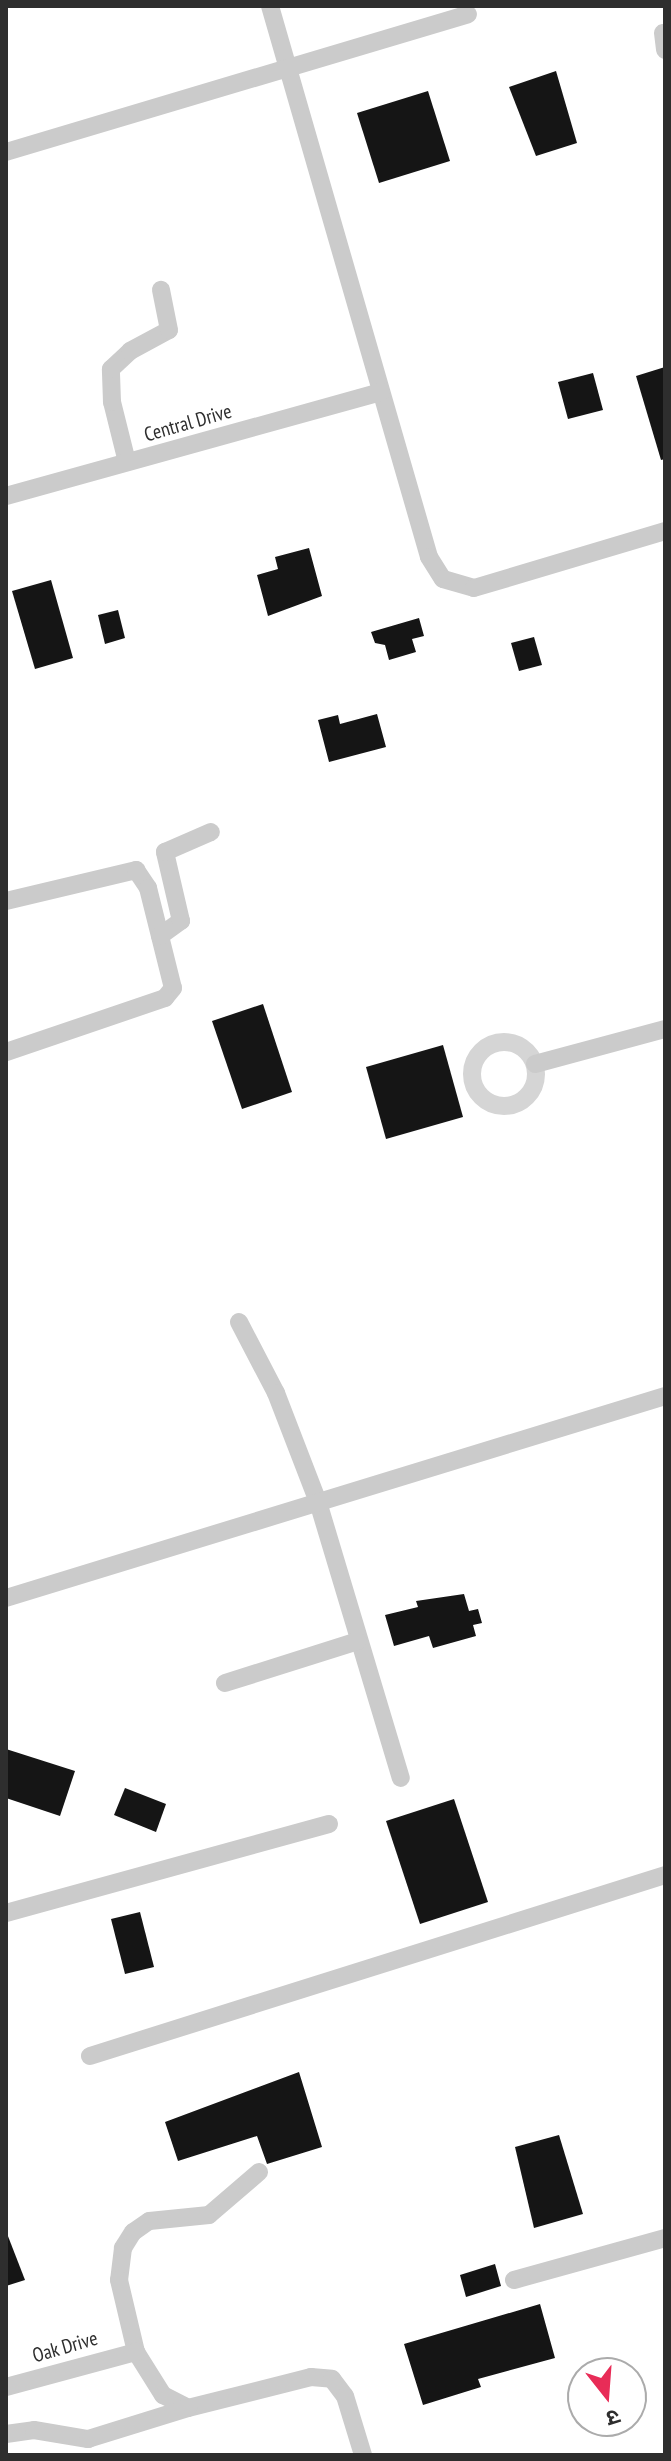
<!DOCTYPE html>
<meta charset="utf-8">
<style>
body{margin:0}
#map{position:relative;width:671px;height:2461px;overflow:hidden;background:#fff;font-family:"PT Sans Narrow","Noto Sans Devanagari",sans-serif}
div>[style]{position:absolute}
.building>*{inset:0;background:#151515}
.street-tunnel>*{height:18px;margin-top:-9px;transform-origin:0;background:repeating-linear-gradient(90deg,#d5d5d5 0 18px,transparent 0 27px)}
.street-tunnel>.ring{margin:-9px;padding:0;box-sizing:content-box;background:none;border:18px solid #d5d5d5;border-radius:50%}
.street>*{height:18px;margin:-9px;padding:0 9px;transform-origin:9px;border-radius:9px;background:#cbcbcb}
span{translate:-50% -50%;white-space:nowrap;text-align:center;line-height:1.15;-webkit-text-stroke:8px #fff;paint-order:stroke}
.street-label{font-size:20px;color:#2e2e2e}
.frame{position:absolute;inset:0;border:8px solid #2e2e2e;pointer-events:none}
.north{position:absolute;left:567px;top:2357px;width:80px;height:80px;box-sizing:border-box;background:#fff;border:2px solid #ababab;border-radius:50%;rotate:163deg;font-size:22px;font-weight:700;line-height:32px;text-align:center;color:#2e2e2e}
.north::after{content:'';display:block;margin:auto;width:28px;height:36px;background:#e82c57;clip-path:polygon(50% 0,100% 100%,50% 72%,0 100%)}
</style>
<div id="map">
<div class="building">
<div style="clip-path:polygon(556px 71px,577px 143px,536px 156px,509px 87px)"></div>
<div style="clip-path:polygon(428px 91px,450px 161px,379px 183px,357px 113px)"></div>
<div style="clip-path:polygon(665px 367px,665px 459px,661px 460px,636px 376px)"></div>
<div style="clip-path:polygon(593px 373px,603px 410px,568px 419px,558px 382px)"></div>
<div style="clip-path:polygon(309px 548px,322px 596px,268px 616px,257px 575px,278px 569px,275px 557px)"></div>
<div style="clip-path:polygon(51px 580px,73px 658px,35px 669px,12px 591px)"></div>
<div style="clip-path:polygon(118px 610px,125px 638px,105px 644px,98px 615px)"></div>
<div style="clip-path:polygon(419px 618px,424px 636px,412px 639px,416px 652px,389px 660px,385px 645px,375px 643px,371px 632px)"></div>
<div style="clip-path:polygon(534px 637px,542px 665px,519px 671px,511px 643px)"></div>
<div style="clip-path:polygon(377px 714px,386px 747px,329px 762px,318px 720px,338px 715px,340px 724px)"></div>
<div style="clip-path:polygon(263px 1004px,292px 1092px,242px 1109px,212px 1021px)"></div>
<div style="clip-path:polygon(443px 1045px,463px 1117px,386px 1139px,366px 1067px)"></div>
<div style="clip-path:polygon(464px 1594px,469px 1611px,478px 1609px,482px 1623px,473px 1625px,476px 1636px,433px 1648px,429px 1636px,394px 1646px,385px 1615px,418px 1607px,416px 1601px)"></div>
<div style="clip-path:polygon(6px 1749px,75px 1771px,60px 1816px,6px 1798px)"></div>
<div style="clip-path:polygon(125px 1788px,166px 1804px,156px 1832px,114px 1815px)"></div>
<div style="clip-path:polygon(454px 1799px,488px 1902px,420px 1924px,386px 1821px)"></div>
<div style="clip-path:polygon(140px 1912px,154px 1967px,125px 1974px,111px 1919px)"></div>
<div style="clip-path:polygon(299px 2072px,322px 2147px,267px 2164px,257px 2136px,178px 2161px,165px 2122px)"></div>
<div style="clip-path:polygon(559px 2135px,583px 2214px,534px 2228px,515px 2147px)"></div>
<div style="clip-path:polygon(6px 2231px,25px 2280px,6px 2286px)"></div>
<div style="clip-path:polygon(495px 2264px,501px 2286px,466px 2297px,460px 2275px)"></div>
<div style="clip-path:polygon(540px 2304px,555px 2358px,478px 2379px,481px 2387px,423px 2405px,404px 2344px)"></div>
</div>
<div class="street-tunnel">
<div class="ring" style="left:472px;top:1042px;width:46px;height:46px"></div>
</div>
<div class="street">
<div style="left:270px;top:6px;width:573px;rotate:73.9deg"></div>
<div style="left:429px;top:557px;width:26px;rotate:58deg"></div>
<div style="left:443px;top:579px;width:32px;rotate:16deg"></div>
<div style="left:474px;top:588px;width:199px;rotate:-16.6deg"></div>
<div style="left:663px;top:33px;width:17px;rotate:83deg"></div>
<div style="left:6px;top:152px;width:482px;rotate:-16.6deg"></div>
<div style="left:127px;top:462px;width:62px;rotate:-104deg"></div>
<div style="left:112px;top:402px;width:33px;rotate:-92deg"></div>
<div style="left:111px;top:369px;width:26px;rotate:-43deg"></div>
<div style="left:130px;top:351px;width:44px;rotate:-28.3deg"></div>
<div style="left:169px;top:330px;width:41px;rotate:-101.3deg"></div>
<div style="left:6px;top:496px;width:389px;rotate:-15.5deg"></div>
<div style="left:6px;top:901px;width:134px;rotate:-13.4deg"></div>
<div style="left:136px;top:870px;width:22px;rotate:56deg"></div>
<div style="left:148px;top:888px;width:103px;rotate:76deg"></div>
<div style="left:173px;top:988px;width:13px;rotate:129deg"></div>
<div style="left:165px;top:998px;width:168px;rotate:161.2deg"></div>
<div style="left:160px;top:936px;width:26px;rotate:-36deg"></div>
<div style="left:181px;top:921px;width:71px;rotate:-103.1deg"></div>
<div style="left:165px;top:852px;width:50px;rotate:-23.5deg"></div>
<div style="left:535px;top:1064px;width:135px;rotate:-15.1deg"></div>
<div style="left:239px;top:1322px;width:80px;rotate:62.5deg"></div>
<div style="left:276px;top:1393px;width:117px;rotate:68.9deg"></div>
<div style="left:318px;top:1502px;width:288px;rotate:73.3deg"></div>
<div style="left:6px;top:1598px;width:689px;rotate:-17.04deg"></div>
<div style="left:225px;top:1683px;width:139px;rotate:-17.5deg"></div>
<div style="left:6px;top:1913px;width:335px;rotate:-15.4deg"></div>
<div style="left:90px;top:2056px;width:603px;rotate:-17.47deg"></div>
<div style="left:259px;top:2172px;width:66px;rotate:139.3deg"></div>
<div style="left:209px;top:2215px;width:60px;rotate:174.3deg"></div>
<div style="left:149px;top:2221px;width:19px;rotate:145deg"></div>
<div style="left:133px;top:2232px;width:19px;rotate:122deg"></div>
<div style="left:123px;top:2248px;width:32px;rotate:97deg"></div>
<div style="left:119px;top:2280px;width:74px;rotate:76.7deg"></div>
<div style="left:136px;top:2352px;width:51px;rotate:57.9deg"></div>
<div style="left:163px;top:2395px;width:28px;rotate:27deg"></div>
<div style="left:188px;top:2408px;width:127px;rotate:-14.1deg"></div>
<div style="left:311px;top:2377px;width:21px;rotate:5deg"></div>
<div style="left:332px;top:2379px;width:21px;rotate:53deg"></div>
<div style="left:345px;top:2396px;width:62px;rotate:73deg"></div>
<div style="left:514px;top:2280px;width:157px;rotate:-15.5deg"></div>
<div style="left:6px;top:2387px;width:135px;rotate:-15.1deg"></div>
<div style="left:6px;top:2434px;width:28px;rotate:-8deg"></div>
<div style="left:34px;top:2430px;width:55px;rotate:9.5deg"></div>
<div style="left:88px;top:2439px;width:105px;rotate:-17.2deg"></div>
</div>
<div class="street-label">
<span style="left:188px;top:423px;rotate:-16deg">Central Drive</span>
<span style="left:65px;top:2347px;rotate:-16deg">Oak Drive</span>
</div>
<div class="frame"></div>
<div class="north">उ</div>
</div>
